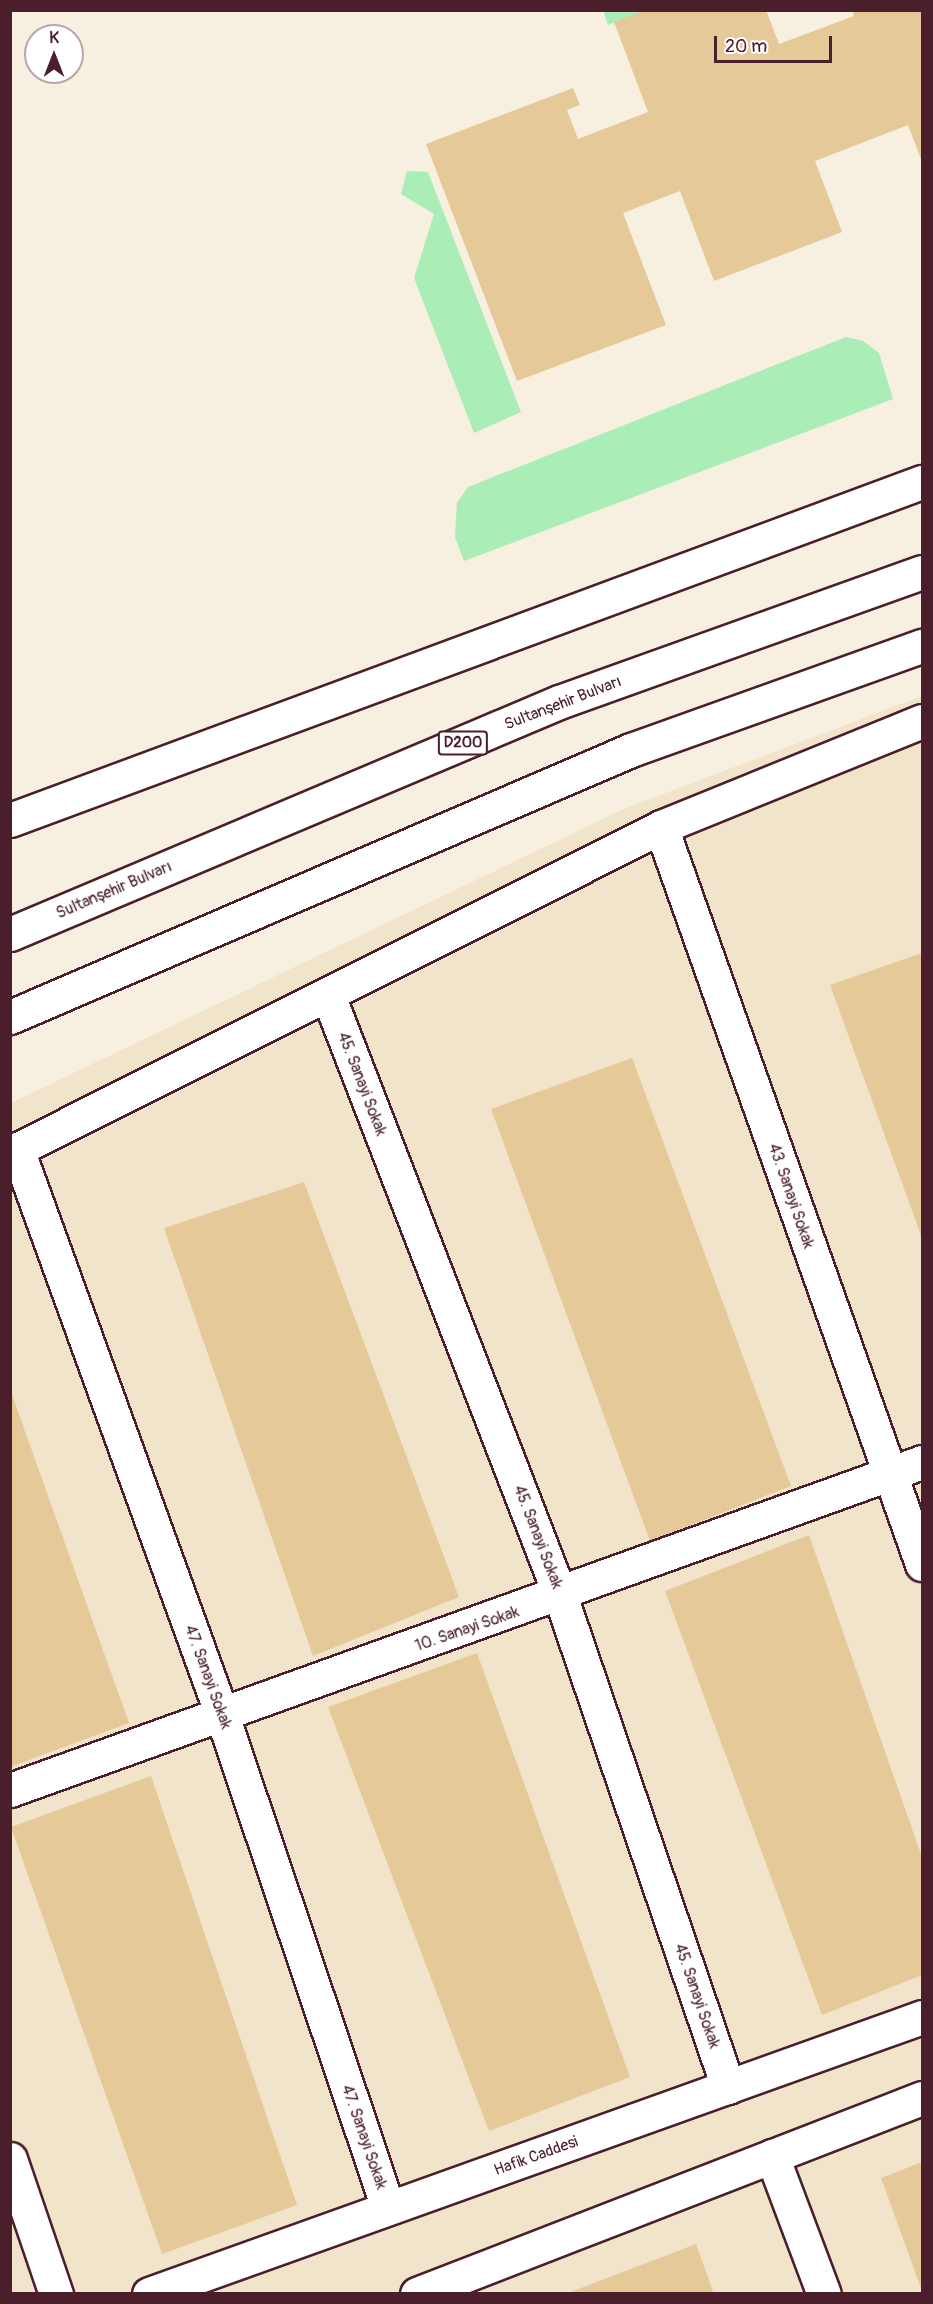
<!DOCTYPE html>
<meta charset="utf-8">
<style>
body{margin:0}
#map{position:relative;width:933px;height:2304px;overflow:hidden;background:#f7efe0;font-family:Pangolin,sans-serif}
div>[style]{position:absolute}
.built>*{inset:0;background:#f2e4cb}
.green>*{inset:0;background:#aaedb7}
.building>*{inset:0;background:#e5c999}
.roads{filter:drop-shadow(2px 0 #4a1f2b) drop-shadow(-2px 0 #4a1f2b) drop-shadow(0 2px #4a1f2b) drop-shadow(0 -2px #4a1f2b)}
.street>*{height:33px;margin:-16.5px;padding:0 16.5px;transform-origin:16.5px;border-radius:16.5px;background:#fff}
.highway>*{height:33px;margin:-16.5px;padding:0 16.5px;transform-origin:16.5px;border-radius:16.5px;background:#fff}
span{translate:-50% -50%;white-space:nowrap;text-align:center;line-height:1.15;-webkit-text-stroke:5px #fff;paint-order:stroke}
.shield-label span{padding:2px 4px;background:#fff;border:2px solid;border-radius:4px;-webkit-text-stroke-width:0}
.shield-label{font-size:15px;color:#4a1f2b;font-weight:700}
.street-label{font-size:16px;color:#4a1f2b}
.frame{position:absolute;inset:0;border:12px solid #4a1f2b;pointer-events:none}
.north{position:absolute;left:24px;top:24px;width:60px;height:60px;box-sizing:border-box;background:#fff;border:2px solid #b7a5aa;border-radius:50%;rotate:0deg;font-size:16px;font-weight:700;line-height:24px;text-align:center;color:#4a1f2b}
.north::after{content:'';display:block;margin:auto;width:21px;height:27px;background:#4a1f2b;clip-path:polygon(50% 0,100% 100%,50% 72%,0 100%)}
.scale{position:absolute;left:714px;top:36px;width:118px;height:27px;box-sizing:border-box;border:3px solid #4a1f2b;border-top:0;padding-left:8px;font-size:18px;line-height:21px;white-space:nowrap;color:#4a1f2b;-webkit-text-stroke:4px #fff;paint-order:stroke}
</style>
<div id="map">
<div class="built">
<div style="clip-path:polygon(922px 696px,922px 2293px,11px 2294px,11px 1103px,626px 808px)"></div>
</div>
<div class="green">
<div style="clip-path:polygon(603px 10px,646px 11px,608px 25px)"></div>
<div style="clip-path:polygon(407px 171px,428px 172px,521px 412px,474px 433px,414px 278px,434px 214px,401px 194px)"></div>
<div style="clip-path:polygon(846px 337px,863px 341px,879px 353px,893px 399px,464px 561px,455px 537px,457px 503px,468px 487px)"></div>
</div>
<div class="building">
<div style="clip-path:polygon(645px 10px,766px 10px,779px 44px,854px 16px,852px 10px,922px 10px,922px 162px,908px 125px,815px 161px,842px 232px,714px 281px,680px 191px,623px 213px,666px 325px,517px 381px,426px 144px,573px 88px,580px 105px,567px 110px,578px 139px,648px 112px,614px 22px)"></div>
<div style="clip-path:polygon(922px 953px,922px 1238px,830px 985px)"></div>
<div style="clip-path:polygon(632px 1058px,791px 1486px,650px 1541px,491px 1109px)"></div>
<div style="clip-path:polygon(304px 1182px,459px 1597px,313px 1656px,164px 1228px)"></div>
<div style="clip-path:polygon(10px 1389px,129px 1723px,10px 1767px)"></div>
<div style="clip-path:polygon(809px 1535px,922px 1857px,922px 1975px,822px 2015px,665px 1591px)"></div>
<div style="clip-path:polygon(477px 1653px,630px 2077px,489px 2131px,328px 1707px)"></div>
<div style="clip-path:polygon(151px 1776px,297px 2205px,162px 2254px,11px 1827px)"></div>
<div style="clip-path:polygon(922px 2162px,922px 2291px,881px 2178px)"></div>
<div style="clip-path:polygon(696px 2244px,714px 2294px,568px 2294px,568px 2293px)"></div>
</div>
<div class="roads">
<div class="street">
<div style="left:661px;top:827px;width:782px;rotate:70.5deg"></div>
<div style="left:328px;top:995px;width:643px;rotate:68.86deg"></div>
<div style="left:560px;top:1595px;width:520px;rotate:71.15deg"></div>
<div style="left:10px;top:1017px;width:676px;rotate:-23.27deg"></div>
<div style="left:631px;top:750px;width:309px;rotate:-19.7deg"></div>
<div style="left:17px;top:1149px;width:602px;rotate:70.09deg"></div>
<div style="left:222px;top:1715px;width:520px;rotate:71.39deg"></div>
<div style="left:10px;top:1153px;width:728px;rotate:-26.6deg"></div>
<div style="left:661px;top:827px;width:282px;rotate:-22.1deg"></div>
<div style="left:10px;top:1790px;width:969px;rotate:-19.78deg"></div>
<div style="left:772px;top:2156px;width:147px;rotate:69.4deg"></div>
<div style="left:10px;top:2159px;width:143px;rotate:71.2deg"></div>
<div style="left:149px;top:2294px;width:821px;rotate:-19.71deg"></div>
<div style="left:417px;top:2294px;width:542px;rotate:-21.21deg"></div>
</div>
<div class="highway">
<div style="left:10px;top:820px;width:973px;rotate:-20.34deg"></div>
<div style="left:10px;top:934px;width:596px;rotate:-22.91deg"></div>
<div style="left:559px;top:702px;width:386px;rotate:-19.7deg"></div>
</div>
</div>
<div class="shield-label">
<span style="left:463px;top:743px">D200</span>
</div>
<div class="street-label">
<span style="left:563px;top:703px;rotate:-21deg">Sultanşehir Bulvarı</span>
<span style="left:114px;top:890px;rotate:-23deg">Sultanşehir Bulvarı</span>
<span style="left:362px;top:1084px;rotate:69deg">45. Sanayi Sokak</span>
<span style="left:791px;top:1196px;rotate:71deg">43. Sanayi Sokak</span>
<span style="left:538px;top:1537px;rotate:69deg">45. Sanayi Sokak</span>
<span style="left:467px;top:1629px;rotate:-19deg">10. Sanayi Sokak</span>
<span style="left:208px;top:1677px;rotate:70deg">47. Sanayi Sokak</span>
<span style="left:697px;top:1996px;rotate:71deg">45. Sanayi Sokak</span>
<span style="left:364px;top:2137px;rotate:71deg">47. Sanayi Sokak</span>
<span style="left:536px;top:2156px;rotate:-20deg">Hafik Caddesi</span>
</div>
<div class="frame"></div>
<div class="north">K</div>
<div class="scale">20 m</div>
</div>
